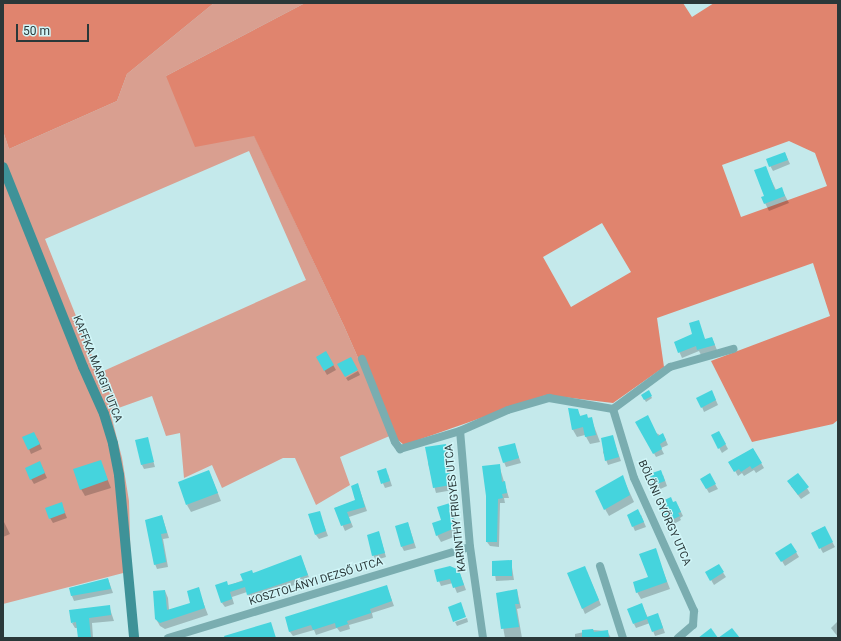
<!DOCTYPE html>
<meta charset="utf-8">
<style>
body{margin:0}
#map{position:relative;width:841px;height:641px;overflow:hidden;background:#c4e9eb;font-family:Roboto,sans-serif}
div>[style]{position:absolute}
.green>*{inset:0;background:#d99f90}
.forest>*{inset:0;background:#e0846e}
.shadow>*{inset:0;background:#0003}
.building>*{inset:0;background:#45d4dd}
.street>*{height:8px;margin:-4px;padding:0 4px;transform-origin:4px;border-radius:4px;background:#7aadb0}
.secondary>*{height:10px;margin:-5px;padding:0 5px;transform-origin:5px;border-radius:5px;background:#3e9298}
span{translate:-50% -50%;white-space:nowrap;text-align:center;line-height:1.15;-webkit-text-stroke:3px #d1f6f8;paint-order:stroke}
.street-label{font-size:11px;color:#2a3839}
.frame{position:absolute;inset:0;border:4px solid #2a3839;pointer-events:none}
.scale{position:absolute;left:16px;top:24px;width:73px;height:18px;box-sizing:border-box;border:2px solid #2a3839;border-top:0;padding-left:5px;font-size:12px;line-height:14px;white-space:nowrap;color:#2a3839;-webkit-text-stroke:3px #d1f6f8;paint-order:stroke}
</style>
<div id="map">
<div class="green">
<div style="clip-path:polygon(evenodd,214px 3px,305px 3px,166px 76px,254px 135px,344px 326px,392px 435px,340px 457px,350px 485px,316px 505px,295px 458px,283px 458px,222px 488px,212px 465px,184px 478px,180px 433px,166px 436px,152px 396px,110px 411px,122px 458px,129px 501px,131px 571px,3px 604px,3px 131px,9px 149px,117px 101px,127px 74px,214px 3px,249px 151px,306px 280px,99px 373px,45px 239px,249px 151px)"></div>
</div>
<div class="forest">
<div style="clip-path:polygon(3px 3px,214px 3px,127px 74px,117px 101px,9px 149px,3px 131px)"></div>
<div style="clip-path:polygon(evenodd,305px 3px,683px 3px,692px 17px,714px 3px,838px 3px,838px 420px,833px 424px,752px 442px,711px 361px,830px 316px,813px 263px,657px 318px,664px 367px,613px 403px,546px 395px,404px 445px,392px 435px,344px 326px,254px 136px,195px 147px,166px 76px,305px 3px,789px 141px,815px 153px,827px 186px,741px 217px,722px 165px,789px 141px,305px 3px,602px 223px,631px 272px,571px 307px,543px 257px,602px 223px)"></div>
</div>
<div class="shadow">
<div style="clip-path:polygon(785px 153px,790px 164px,773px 171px,767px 160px)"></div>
<div style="clip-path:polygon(765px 167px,776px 190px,781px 188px,789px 203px,769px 211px,765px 203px)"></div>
<div style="clip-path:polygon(698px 321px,705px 340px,712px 338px,717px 350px,701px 355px,699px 351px,682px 358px,675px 342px,694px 335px)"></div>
<div style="clip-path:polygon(326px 352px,336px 370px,327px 375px,317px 357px)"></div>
<div style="clip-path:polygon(358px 371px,360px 375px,348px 381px,346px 378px)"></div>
<div style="clip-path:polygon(648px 391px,652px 398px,646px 402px,642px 395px)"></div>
<div style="clip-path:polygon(714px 396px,718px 405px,704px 412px,702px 407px)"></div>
<div style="clip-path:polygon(577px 410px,581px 417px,591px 418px,600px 442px,590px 444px,585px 435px,577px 437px,573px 430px)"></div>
<div style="clip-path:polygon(637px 422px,665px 438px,668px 445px,661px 448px,664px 454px,656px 457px)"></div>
<div style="clip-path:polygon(719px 432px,728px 449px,722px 453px,712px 435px)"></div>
<div style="clip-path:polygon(612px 436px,621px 461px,608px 465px,603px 452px)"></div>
<div style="clip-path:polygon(37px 438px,42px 449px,31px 454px,29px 449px)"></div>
<div style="clip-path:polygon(147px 439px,155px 467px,144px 469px,142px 465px)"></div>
<div style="clip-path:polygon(514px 444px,521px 463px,506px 467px,504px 462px)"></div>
<div style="clip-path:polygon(446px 445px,453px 490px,436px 493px,428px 463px)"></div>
<div style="clip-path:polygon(753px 449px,764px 468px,756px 473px,754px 470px,744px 476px,742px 473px,738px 476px,730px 462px)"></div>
<div style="clip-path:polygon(100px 461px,111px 488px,85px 496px,81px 489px)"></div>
<div style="clip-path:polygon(499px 465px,509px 498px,504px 498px,505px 503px,500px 503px,499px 547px,490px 546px,487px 542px)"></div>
<div style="clip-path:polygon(42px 467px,47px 478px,34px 484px,31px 479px)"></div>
<div style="clip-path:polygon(209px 471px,221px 501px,191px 512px,187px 505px)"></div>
<div style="clip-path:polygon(378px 472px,388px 474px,392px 486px,385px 488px)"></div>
<div style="clip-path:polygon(709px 474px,718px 489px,709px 493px,701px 479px)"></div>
<div style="clip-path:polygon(798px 474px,810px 493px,801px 499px,791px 486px)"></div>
<div style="clip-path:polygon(651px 475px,663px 475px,667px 486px,658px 490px)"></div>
<div style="clip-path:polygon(622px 476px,634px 502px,609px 516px,605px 509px)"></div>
<div style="clip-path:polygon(358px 485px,367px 511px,349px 517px,353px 527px,345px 531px,335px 508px,357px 500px)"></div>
<div style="clip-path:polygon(61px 503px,67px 518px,53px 523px,50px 518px)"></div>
<div style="clip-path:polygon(450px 504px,459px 535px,441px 542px,437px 535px)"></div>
<div style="clip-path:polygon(673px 504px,678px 506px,683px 516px,680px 518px,681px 520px,670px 526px,668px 522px)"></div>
<div style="clip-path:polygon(319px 512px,328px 536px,319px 539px,316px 535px)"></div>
<div style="clip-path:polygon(628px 515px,641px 515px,646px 527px,635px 531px)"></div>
<div style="clip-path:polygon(162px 516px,169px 538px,163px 539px,168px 567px,157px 569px,155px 564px)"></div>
<div style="clip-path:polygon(3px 520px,10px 534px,3px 537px)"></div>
<div style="clip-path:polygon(408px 523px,416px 548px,404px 551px,402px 547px)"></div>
<div style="clip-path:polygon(824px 527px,835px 547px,823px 553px,812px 533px)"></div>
<div style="clip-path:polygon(379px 533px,386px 557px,376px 560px,373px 555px)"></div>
<div style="clip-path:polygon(791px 544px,799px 557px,785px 566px,777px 553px)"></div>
<div style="clip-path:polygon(655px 550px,670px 589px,641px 599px,637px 592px,650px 577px)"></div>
<div style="clip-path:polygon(301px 557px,310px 580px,250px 599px,247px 592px,232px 597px,234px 604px,225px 607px,222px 603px,228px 586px)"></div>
<div style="clip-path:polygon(511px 561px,514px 580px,496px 581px,493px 562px)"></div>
<div style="clip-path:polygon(718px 565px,726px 577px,714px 585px,707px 573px)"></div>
<div style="clip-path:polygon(435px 571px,459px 571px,466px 590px,457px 593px,453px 583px,441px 586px)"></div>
<div style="clip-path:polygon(587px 572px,601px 605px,585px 614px,568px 574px)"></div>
<div style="clip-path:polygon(108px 579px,113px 593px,74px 601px,72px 596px,70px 588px)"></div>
<div style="clip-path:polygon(387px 587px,394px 606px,372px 613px,373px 618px,349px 625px,350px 629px,340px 632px,337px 628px,316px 635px,314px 630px,293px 636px,290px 632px,286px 618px)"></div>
<div style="clip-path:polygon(198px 589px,208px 615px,165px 629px,160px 626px,156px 619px,165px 591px,168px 598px,169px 610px,191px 604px)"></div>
<div style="clip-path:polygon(517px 590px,521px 608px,517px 609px,522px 638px,505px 638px,497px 594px)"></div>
<div style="clip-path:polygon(642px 605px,648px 618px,660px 619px,665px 633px,655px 636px,650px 623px,636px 628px,634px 624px)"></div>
<div style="clip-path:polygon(109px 606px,114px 621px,92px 623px,93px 638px,79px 638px,78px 628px,75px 628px,72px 623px)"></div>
<div style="clip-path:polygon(467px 618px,468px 622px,457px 626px,455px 622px)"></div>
<div style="clip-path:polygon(837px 622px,838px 623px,838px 637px,831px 628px)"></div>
<div style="clip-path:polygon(593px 630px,607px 631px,611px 638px,575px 638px,575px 634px)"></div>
</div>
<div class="building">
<div style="clip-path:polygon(785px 152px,788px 160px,769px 167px,766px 159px)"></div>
<div style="clip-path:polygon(766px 166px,775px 190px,782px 187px,785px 196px,764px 204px,761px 197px,764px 196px,754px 170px)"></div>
<div style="clip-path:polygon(699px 320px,705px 339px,712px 337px,715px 345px,697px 350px,696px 346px,678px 353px,674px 342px,692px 334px,689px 323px)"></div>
<div style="clip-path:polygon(326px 351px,334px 365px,324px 371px,316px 357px)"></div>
<div style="clip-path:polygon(351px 357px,358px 370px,345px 377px,337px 364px)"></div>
<div style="clip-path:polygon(649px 390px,652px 396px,644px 400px,641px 395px)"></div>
<div style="clip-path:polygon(712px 390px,716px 400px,701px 408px,696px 398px)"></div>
<div style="clip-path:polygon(568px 408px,578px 409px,580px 416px,587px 414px,588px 418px,592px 417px,596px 435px,585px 437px,583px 427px,572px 430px)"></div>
<div style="clip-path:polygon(648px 415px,658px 436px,663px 433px,666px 440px,660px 444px,662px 449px,653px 454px,635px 422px)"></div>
<div style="clip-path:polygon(719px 431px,726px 444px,718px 449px,711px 435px)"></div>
<div style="clip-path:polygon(34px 432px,40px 444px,28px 450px,22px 437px)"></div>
<div style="clip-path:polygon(613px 435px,619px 457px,605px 461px,601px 438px)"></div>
<div style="clip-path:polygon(148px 437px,154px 462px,141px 465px,135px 440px)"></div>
<div style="clip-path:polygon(515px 443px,519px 458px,503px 463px,498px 447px)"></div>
<div style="clip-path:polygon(446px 444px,451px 485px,433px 488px,425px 447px)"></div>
<div style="clip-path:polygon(753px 448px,762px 463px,752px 469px,750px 466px,741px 472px,739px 469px,734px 472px,728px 462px)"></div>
<div style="clip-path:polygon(101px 460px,108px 480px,80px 490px,73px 469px)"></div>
<div style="clip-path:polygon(40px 461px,45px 473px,30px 480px,25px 468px)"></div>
<div style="clip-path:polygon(500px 464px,502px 482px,505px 481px,507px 493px,502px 494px,503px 498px,498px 499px,497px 542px,486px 542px,486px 496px,482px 466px)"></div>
<div style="clip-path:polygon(386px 468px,390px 481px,381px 484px,377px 471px)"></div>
<div style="clip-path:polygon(209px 470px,218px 493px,186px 505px,178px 482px)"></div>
<div style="clip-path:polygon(661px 470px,665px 481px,654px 485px,649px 474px)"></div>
<div style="clip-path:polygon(710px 473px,716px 484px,706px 489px,700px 479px)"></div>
<div style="clip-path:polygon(798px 473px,809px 487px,798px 495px,787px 481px)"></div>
<div style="clip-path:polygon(623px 475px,630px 495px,604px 510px,595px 491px)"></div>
<div style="clip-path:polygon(358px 483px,365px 507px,347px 512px,351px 523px,341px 526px,334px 508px,355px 500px,351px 486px)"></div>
<div style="clip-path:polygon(671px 497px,673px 502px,676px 501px,681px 512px,678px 513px,680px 516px,667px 522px,658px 503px)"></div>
<div style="clip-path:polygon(62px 502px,65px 513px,49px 519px,45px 508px)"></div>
<div style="clip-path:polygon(450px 503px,455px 528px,436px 536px,432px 523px,441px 520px,437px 507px)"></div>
<div style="clip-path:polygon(638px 509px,644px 522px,632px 527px,627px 515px)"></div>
<div style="clip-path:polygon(320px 511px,326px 531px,315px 535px,308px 514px)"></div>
<div style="clip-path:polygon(162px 515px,167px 533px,161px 534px,166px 562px,154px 565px,145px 520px)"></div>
<div style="clip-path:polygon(408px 522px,414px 543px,401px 547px,395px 526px)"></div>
<div style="clip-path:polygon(825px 526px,833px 542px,819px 549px,811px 533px)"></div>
<div style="clip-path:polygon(379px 531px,385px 553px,372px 556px,367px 535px)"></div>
<div style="clip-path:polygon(791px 543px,797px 552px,781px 562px,775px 553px)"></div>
<div style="clip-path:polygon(656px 548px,667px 582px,636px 593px,633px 582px,648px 577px,639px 554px)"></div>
<div style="clip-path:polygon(301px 555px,308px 575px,247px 595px,245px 587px,230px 592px,232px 599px,221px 603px,215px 585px,227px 581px,228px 585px,243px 581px,240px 574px,252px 570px,253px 573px)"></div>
<div style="clip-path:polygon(512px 560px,512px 576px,492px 576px,492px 561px)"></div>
<div style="clip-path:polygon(719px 564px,724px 572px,710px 581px,705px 572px)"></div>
<div style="clip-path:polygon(450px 566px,459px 570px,464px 585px,453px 588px,450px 579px,437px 582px,434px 570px)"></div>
<div style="clip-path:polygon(585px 566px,599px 600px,582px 609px,567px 573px)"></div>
<div style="clip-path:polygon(108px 578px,111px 589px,71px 596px,69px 588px)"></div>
<div style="clip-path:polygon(387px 585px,392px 601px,370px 609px,371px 613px,347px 621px,348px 624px,336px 628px,335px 623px,313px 630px,311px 625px,289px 632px,285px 617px)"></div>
<div style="clip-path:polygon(199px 587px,205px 608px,160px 623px,155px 619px,153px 591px,165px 590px,167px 610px,190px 603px,187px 591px)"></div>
<div style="clip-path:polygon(517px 589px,519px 604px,515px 604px,519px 627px,501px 629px,496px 593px)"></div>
<div style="clip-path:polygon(461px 602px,466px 617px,453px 622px,448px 607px)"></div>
<div style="clip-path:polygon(642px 603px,647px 617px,658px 613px,663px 628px,652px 632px,647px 619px,633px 624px,627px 609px)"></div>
<div style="clip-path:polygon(110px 605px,111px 615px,89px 618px,91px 638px,78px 638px,76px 622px,71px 623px,69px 610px)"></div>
<div style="clip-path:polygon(271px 622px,276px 638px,225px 638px,224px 636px)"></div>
<div style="clip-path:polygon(711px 628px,718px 638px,698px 638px)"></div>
<div style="clip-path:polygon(732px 628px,740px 638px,718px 638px)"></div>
<div style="clip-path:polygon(593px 629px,594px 632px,608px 630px,609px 638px,582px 638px,582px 630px)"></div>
</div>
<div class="street">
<div style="left:362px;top:359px;width:89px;rotate:68.3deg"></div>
<div style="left:395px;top:442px;width:9px;rotate:54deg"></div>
<div style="left:400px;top:449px;width:63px;rotate:-16.7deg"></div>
<div style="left:613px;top:409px;width:72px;rotate:73.1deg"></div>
<div style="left:634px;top:478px;width:146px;rotate:65.7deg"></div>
<div style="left:694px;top:611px;width:14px;rotate:94deg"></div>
<div style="left:693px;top:625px;width:20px;rotate:139deg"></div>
<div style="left:600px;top:566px;width:76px;rotate:72.3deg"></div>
<div style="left:168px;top:638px;width:315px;rotate:-16.8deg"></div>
<div style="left:483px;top:638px;width:92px;rotate:-98.1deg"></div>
<div style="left:470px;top:547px;width:116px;rotate:-94.9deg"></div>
<div style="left:460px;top:431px;width:52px;rotate:-23.6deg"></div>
<div style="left:508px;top:410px;width:43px;rotate:-16.3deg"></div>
<div style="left:549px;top:398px;width:65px;rotate:9.8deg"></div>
<div style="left:613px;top:409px;width:71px;rotate:-36.4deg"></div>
<div style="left:670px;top:367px;width:66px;rotate:-15.9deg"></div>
</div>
<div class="secondary">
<div style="left:3px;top:167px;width:215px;rotate:68.2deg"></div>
<div style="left:83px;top:367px;width:51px;rotate:65.9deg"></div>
<div style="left:104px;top:414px;width:31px;rotate:73deg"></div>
<div style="left:113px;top:444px;width:32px;rotate:79deg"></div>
<div style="left:119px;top:475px;width:164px;rotate:84.7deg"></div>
</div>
<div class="street-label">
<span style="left:97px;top:369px;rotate:68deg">KAFFKA MARGIT UTCA</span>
<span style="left:456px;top:508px;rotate:-96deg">KARINTHY FRIGYES UTCA</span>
<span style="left:664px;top:513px;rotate:66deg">BÖLÖNI GYÖRGY UTCA</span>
<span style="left:316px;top:582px;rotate:-17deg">KOSZTOLÁNYI DEZSŐ UTCA</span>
</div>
<div class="frame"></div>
<div class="scale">50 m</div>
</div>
